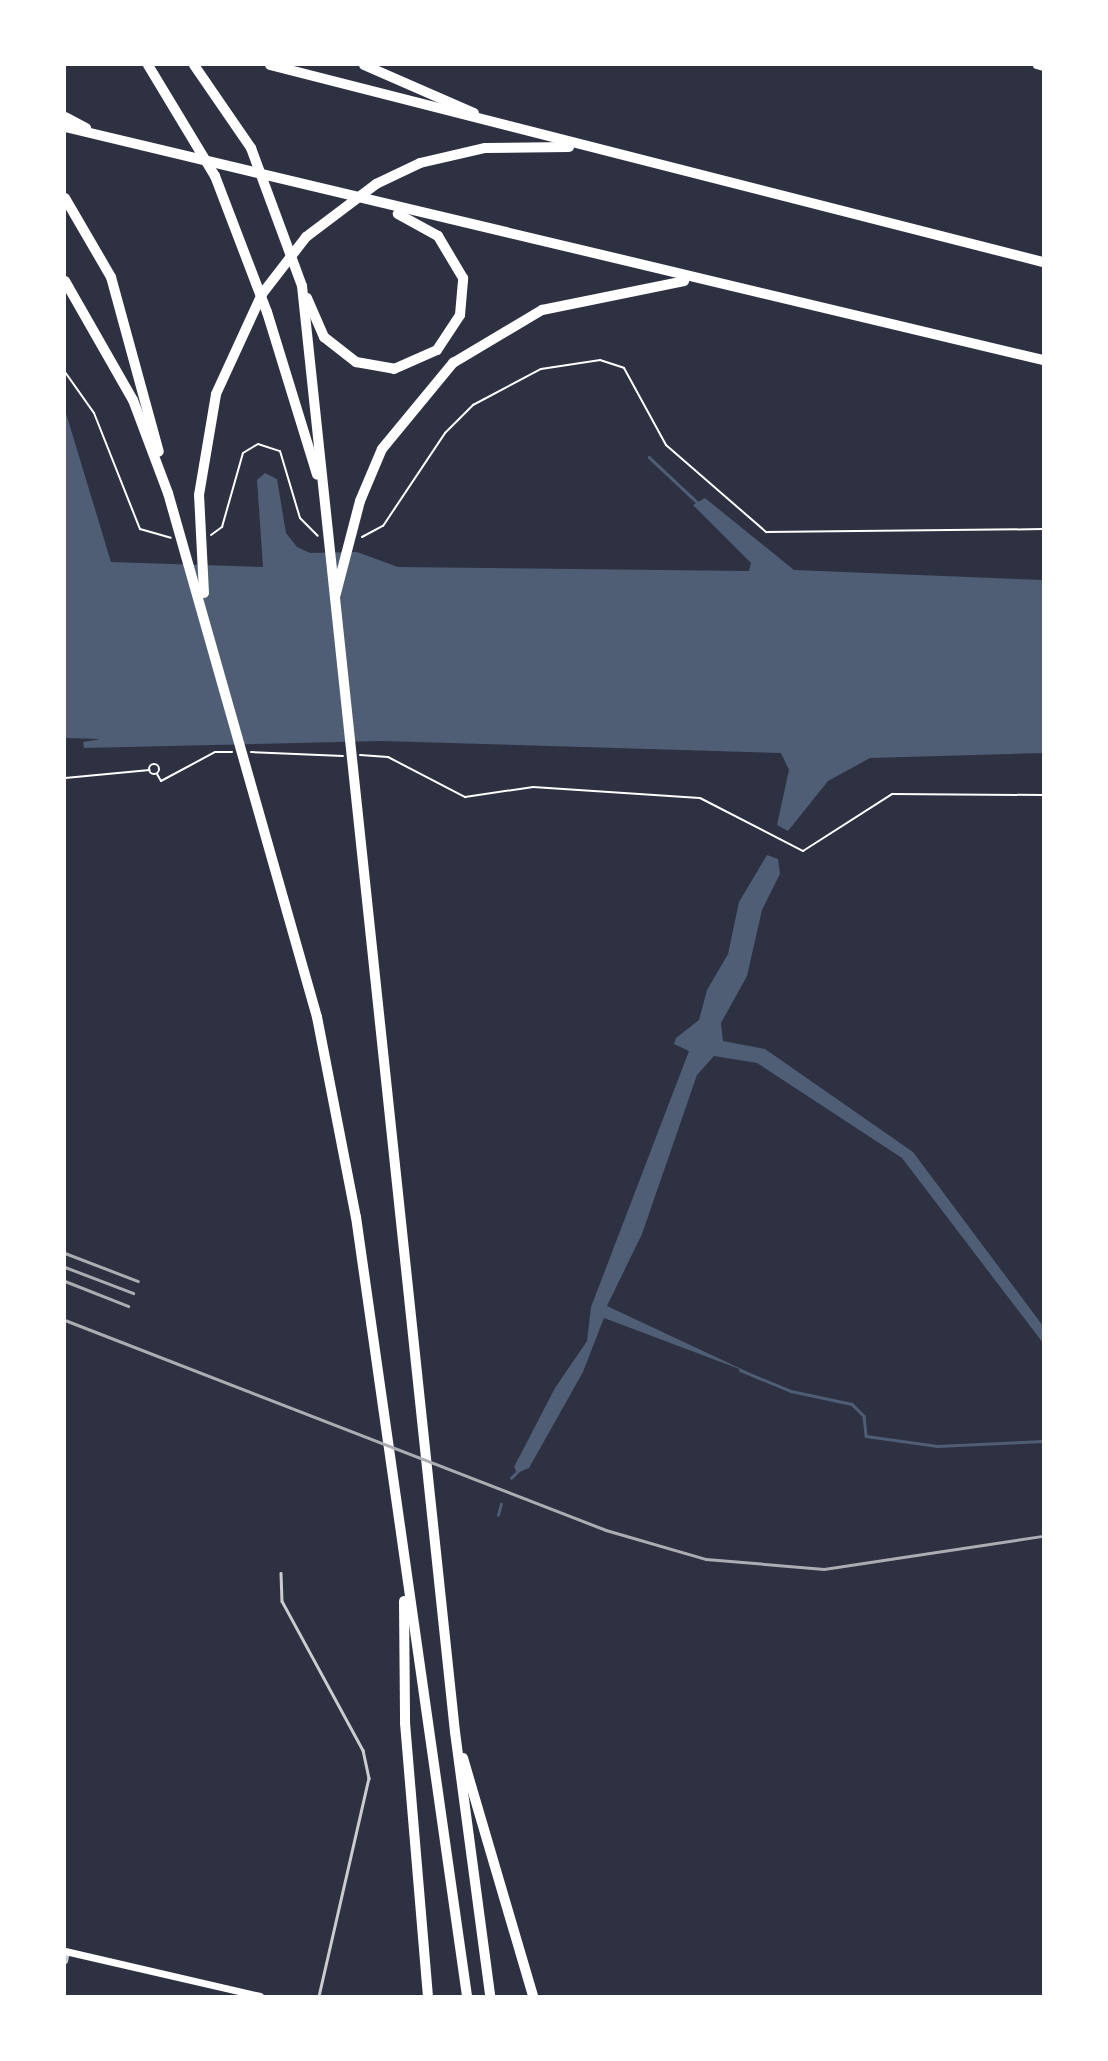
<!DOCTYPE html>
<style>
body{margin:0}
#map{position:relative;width:1108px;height:2061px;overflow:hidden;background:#2d3142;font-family:Roboto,sans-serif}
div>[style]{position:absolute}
.water>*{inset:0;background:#4f5d75}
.stream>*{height:2.5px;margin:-1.25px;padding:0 1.25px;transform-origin:1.25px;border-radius:1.25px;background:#4f5d75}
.path>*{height:2px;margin:-1px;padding:0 1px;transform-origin:1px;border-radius:1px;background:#fff}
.path>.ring{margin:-1px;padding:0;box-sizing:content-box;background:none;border:2px solid #fff;border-radius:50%}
.service>*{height:2.5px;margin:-1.25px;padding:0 1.25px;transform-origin:1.25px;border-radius:1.25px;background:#caccd0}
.minor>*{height:5px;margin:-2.5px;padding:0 2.5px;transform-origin:2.5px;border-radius:2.5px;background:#caccd0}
.secondary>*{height:7px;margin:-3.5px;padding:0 3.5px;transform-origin:3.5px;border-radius:3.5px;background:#fff}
.motorway>*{height:10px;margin:-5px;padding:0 5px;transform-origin:5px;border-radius:5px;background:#fff}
.rail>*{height:2.5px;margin:-1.25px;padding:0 1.25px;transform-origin:1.25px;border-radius:1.25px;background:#abadb3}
span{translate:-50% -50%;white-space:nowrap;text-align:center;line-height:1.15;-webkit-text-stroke:5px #fff;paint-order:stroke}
.frame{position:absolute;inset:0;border:66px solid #fff;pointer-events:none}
</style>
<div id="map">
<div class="water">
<div style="clip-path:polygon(65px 410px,111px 562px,263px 567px,257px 480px,265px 473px,277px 479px,286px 533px,297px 547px,310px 553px,357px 552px,398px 567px,749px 571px,751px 563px,693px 505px,705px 498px,794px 570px,1043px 580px,1043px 753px,870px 758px,828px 781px,788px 831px,777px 825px,789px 770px,781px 753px,381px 741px,84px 748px,83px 742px,100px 739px,65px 738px)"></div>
<div style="clip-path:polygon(767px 855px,778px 859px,780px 874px,762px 910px,747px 976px,721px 1023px,723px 1041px,765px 1049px,913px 1152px,1043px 1326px,1043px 1343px,902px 1158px,757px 1063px,714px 1056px,697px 1075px,642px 1234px,607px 1306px,750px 1373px,604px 1318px,583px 1372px,529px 1468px,517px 1473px,514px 1467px,555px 1388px,587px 1341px,591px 1307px,689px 1051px,674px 1044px,676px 1038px,699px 1020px,707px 990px,728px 954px,739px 902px)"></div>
</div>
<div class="stream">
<div style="left:649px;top:457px;width:66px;rotate:43.2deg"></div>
<div style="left:740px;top:1370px;width:55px;rotate:22.4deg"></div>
<div style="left:791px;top:1391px;width:62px;rotate:12deg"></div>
<div style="left:852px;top:1404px;width:17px;rotate:45deg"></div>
<div style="left:864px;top:1416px;width:20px;rotate:84deg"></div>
<div style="left:866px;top:1436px;width:72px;rotate:8deg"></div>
<div style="left:937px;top:1446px;width:106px;rotate:-2.7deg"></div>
<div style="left:511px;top:1478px;width:10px;rotate:-45deg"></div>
<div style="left:498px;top:1515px;width:11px;rotate:-75deg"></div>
</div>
<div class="path">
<div style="left:65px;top:372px;width:50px;rotate:54.7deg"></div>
<div style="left:94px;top:413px;width:125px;rotate:68.4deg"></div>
<div style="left:140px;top:529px;width:32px;rotate:16deg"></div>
<div style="left:211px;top:535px;width:14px;rotate:-36deg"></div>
<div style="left:222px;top:527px;width:77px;rotate:-74.2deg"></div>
<div style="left:243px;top:453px;width:17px;rotate:-31deg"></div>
<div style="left:258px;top:444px;width:23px;rotate:18deg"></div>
<div style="left:280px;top:451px;width:70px;rotate:73.4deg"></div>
<div style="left:300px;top:518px;width:25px;rotate:45deg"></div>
<div style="left:362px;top:537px;width:24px;rotate:-28deg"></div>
<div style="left:383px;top:526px;width:112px;rotate:-56.3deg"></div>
<div style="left:445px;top:433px;width:40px;rotate:-45deg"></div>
<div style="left:473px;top:405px;width:77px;rotate:-27.9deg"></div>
<div style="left:541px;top:369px;width:60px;rotate:-8.7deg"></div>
<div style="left:600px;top:360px;width:25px;rotate:18deg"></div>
<div style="left:624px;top:368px;width:88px;rotate:61.4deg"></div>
<div style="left:666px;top:445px;width:133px;rotate:41deg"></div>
<div style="left:766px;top:532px;width:277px;rotate:-0.6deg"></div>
<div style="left:251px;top:752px;width:92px;rotate:2.5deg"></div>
<div style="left:360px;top:755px;width:28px;rotate:4deg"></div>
<div style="left:388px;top:757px;width:87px;rotate:27.5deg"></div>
<div style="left:465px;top:797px;width:69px;rotate:-8.4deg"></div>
<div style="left:533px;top:787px;width:167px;rotate:3.8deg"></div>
<div style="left:700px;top:798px;width:116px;rotate:27.2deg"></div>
<div style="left:803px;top:851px;width:106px;rotate:-32.6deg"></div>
<div style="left:892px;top:794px;width:151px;rotate:0.4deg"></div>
<div class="ring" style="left:149px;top:764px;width:8px;height:8px"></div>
<div style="left:157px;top:774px;width:8px;rotate:60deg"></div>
<div style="left:161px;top:781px;width:61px;rotate:-28.2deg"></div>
<div style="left:215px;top:752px;width:17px"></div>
<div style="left:65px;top:778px;width:85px;rotate:-5.4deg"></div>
</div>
<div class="service">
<div style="left:281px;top:1573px;width:28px;rotate:88deg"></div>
<div style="left:282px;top:1601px;width:170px;rotate:61.5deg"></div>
<div style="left:363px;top:1750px;width:29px;rotate:78deg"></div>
<div style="left:369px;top:1778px;width:224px;rotate:102.9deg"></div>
</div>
<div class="minor">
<div style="left:65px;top:1961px;width:10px;rotate:-79deg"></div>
</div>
<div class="secondary">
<div style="left:1036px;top:65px;width:7px;rotate:16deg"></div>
<div style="left:65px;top:1951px;width:200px;rotate:13deg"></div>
</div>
<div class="motorway">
<div style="left:148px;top:65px;width:130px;rotate:58.9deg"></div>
<div style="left:215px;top:176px;width:146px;rotate:69.1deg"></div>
<div style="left:267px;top:312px;width:170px;rotate:72.9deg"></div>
<div style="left:194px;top:65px;width:101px;rotate:55.5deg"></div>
<div style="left:251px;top:148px;width:147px;rotate:69.7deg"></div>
<div style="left:302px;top:286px;width:1454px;rotate:83.96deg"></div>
<div style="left:455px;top:1732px;width:266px;rotate:82.4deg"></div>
<div style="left:270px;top:65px;width:798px;rotate:14.3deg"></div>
<div style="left:364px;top:65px;width:120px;rotate:23.6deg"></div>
<div style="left:65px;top:117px;width:24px;rotate:28deg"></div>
<div style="left:65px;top:127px;width:1005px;rotate:13.4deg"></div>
<div style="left:65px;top:198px;width:91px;rotate:59.8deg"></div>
<div style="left:111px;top:277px;width:181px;rotate:74.7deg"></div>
<div style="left:65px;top:281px;width:137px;rotate:60.3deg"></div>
<div style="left:133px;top:400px;width:99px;rotate:69.4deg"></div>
<div style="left:168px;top:493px;width:545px;rotate:74.13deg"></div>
<div style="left:317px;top:1017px;width:204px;rotate:79deg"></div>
<div style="left:356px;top:1217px;width:787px;rotate:81.89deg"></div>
<div style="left:307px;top:298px;width:43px;rotate:66.4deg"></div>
<div style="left:324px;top:337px;width:41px;rotate:38deg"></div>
<div style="left:356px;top:362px;width:39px;rotate:10deg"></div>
<div style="left:394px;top:369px;width:47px;rotate:-23.8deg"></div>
<div style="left:437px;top:350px;width:42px;rotate:-56.7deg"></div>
<div style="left:460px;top:315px;width:37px;rotate:-85deg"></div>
<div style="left:463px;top:278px;width:49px;rotate:-120.8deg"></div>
<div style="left:438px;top:236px;width:46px;rotate:-151.2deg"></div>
<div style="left:204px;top:593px;width:98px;rotate:-92.9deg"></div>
<div style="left:199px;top:495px;width:102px;rotate:-80.4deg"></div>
<div style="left:216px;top:394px;width:110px;rotate:-65.3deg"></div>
<div style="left:262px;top:294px;width:72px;rotate:-52.3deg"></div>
<div style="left:306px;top:237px;width:88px;rotate:-37.1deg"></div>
<div style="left:376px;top:184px;width:49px;rotate:-25.5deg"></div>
<div style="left:420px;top:163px;width:67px;rotate:-13deg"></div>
<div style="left:485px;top:148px;width:84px;rotate:-0.7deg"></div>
<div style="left:335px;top:597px;width:99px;rotate:-75.4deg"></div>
<div style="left:360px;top:501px;width:56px;rotate:-67.1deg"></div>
<div style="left:382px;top:449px;width:112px;rotate:-50.5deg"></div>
<div style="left:453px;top:363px;width:104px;rotate:-30.8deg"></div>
<div style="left:542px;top:310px;width:145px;rotate:-11.5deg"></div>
<div style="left:404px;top:1601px;width:122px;rotate:89.5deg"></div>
<div style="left:405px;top:1723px;width:274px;rotate:85.2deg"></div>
<div style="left:463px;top:1758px;width:248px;rotate:73.6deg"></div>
</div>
<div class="rail">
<div style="left:65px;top:1253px;width:78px;rotate:21deg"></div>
<div style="left:65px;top:1267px;width:73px;rotate:20.9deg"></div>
<div style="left:65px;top:1281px;width:68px;rotate:21.6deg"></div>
<div style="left:65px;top:1320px;width:580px;rotate:21.21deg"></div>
<div style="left:606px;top:1530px;width:104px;rotate:16.2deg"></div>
<div style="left:706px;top:1559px;width:118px;rotate:4.8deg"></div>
<div style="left:824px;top:1569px;width:221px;rotate:-8.6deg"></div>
</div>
<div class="frame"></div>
</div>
